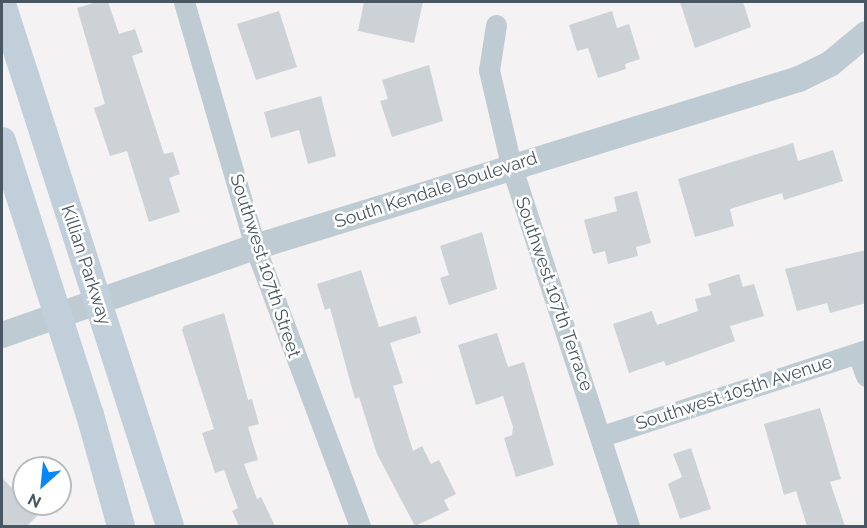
<!DOCTYPE html>
<style>
body{margin:0}
#map{position:relative;width:867px;height:528px;overflow:hidden;background:#f4f2f2;font-family:Raleway,sans-serif}
div>[style]{position:absolute}
.building>*{inset:0;background:#cdd2d6}
.minor>*{height:21px;margin:-10.5px;padding:0 10.5px;transform-origin:10.5px;border-radius:10.5px;background:#bfcbd2}
.tertiary>*{height:26px;margin:-13px;padding:0 13px;transform-origin:13px;border-radius:13px;background:#bfcbd2}
.secondary>*{height:28px;margin:-14px;padding:0 14px;transform-origin:14px;border-radius:14px;background:#c1cfda}
span{translate:-50% -50%;white-space:nowrap;text-align:center;line-height:1.15;-webkit-text-stroke:5px #fff;paint-order:stroke}
.street-label{font-size:18px;color:#485761}
.frame{position:absolute;inset:0;border:3px solid #485761;pointer-events:none}
.north{position:absolute;left:12px;top:456px;width:60px;height:60px;box-sizing:border-box;background:#fff;border:2px solid #b6bcc0;border-radius:50%;rotate:207deg;font-size:16px;font-weight:700;line-height:24px;text-align:center;color:#485761}
.north::after{content:'';display:block;margin:auto;width:21px;height:27px;background:#0a87f6;clip-path:polygon(50% 0,100% 100%,50% 72%,0 100%)}
</style>
<div id="map">
<div class="building">
<div style="clip-path:polygon(97px 2px,108px 2px,119px 34px,135px 29px,143px 52px,132px 56px,164px 154px,173px 152px,180px 174px,169px 178px,180px 212px,149px 222px,127px 151px,110px 156px,94px 108px,105px 104px,77px 8px)"></div>
<div style="clip-path:polygon(364px 2px,423px 2px,414px 43px,358px 31px)"></div>
<div style="clip-path:polygon(680px 2px,743px 2px,751px 27px,695px 48px)"></div>
<div style="clip-path:polygon(279px 11px,297px 67px,256px 80px,237px 24px)"></div>
<div style="clip-path:polygon(612px 11px,617px 28px,629px 24px,640px 59px,625px 64px,626px 69px,598px 78px,588px 48px,577px 51px,569px 25px)"></div>
<div style="clip-path:polygon(429px 65px,443px 121px,392px 137px,380px 101px,388px 99px,382px 80px)"></div>
<div style="clip-path:polygon(321px 96px,336px 156px,308px 164px,299px 130px,271px 138px,264px 112px)"></div>
<div style="clip-path:polygon(793px 143px,798px 161px,833px 150px,843px 181px,784px 200px,782px 193px,730px 209px,734px 226px,695px 237px,678px 179px)"></div>
<div style="clip-path:polygon(637px 191px,651px 243px,636px 247px,638px 256px,608px 264px,605px 251px,593px 254px,584px 220px,617px 211px,614px 197px)"></div>
<div style="clip-path:polygon(482px 232px,497px 289px,449px 305px,440px 278px,449px 275px,440px 246px)"></div>
<div style="clip-path:polygon(866px 250px,866px 303px,830px 313px,827px 303px,797px 311px,785px 269px)"></div>
<div style="clip-path:polygon(361px 270px,379px 327px,416px 316px,421px 333px,390px 343px,403px 383px,393px 386px,413px 451px,422px 446px,431px 464px,439px 460px,456px 494px,444px 500px,449px 510px,415px 526px,377px 454px,359px 397px,355px 399px,330px 308px,325px 310px,317px 284px)"></div>
<div style="clip-path:polygon(739px 274px,743px 287px,754px 284px,764px 316px,730px 326px,735px 341px,666px 366px,664px 361px,629px 373px,613px 324px,652px 311px,657px 325px,698px 311px,695px 299px,711px 295px,708px 284px)"></div>
<div style="clip-path:polygon(224px 313px,248px 400px,252px 399px,259px 424px,248px 427px,258px 460px,244px 464px,257px 499px,261px 497px,275px 526px,239px 526px,232px 511px,238px 508px,224px 470px,215px 473px,202px 433px,214px 429px,182px 330px,184px 326px)"></div>
<div style="clip-path:polygon(497px 333px,508px 367px,524px 362px,554px 465px,516px 477px,504px 438px,512px 435px,513px 427px,503px 396px,476px 405px,458px 345px)"></div>
<div style="clip-path:polygon(820px 408px,841px 479px,830px 482px,845px 526px,807px 526px,796px 491px,784px 495px,764px 424px)"></div>
<div style="clip-path:polygon(691px 448px,711px 509px,680px 519px,668px 484px,682px 477px,673px 454px)"></div>
<div style="clip-path:polygon(24px 477px,24px 504px,49px 504px,27px 526px,2px 526px,2px 478px,13px 489px)"></div>
</div>
<div class="minor">
<div style="left:184px;top:2px;width:255px;rotate:73.8deg"></div>
<div style="left:255px;top:247px;width:298px;rotate:69.4deg"></div>
<div style="left:496px;top:25px;width:46px;rotate:98.8deg"></div>
<div style="left:489px;top:70px;width:98px;rotate:77deg"></div>
<div style="left:511px;top:165px;width:380px;rotate:71.9deg"></div>
<div style="left:858px;top:353px;width:24px;rotate:71deg"></div>
<div style="left:602px;top:436px;width:278px;rotate:-18deg"></div>
</div>
<div class="tertiary">
<div style="left:2px;top:335px;width:268px;rotate:-19.2deg"></div>
<div style="left:255px;top:247px;width:569px;rotate:-17.16deg"></div>
<div style="left:799px;top:79px;width:34px;rotate:-26deg"></div>
<div style="left:830px;top:64px;width:47px;rotate:-39.8deg"></div>
</div>
<div class="secondary">
<div style="left:2px;top:4px;width:548px;rotate:72.16deg"></div>
<div style="left:2px;top:141px;width:288px;rotate:72.2deg"></div>
<div style="left:90px;top:415px;width:115px;rotate:74.4deg"></div>
</div>
<div class="street-label">
<span style="left:436px;top:190px;rotate:-18deg">South Kendale Boulevard</span>
<span style="left:86px;top:265px;rotate:72deg">Killian Parkway</span>
<span style="left:265px;top:266px;rotate:72deg">Southwest 107th Street</span>
<span style="left:554px;top:294px;rotate:71deg">Southwest 107th Terrace</span>
<span style="left:734px;top:393px;rotate:-18deg">Southwest 105th Avenue</span>
</div>
<div class="frame"></div>
<div class="north">N</div>
</div>
